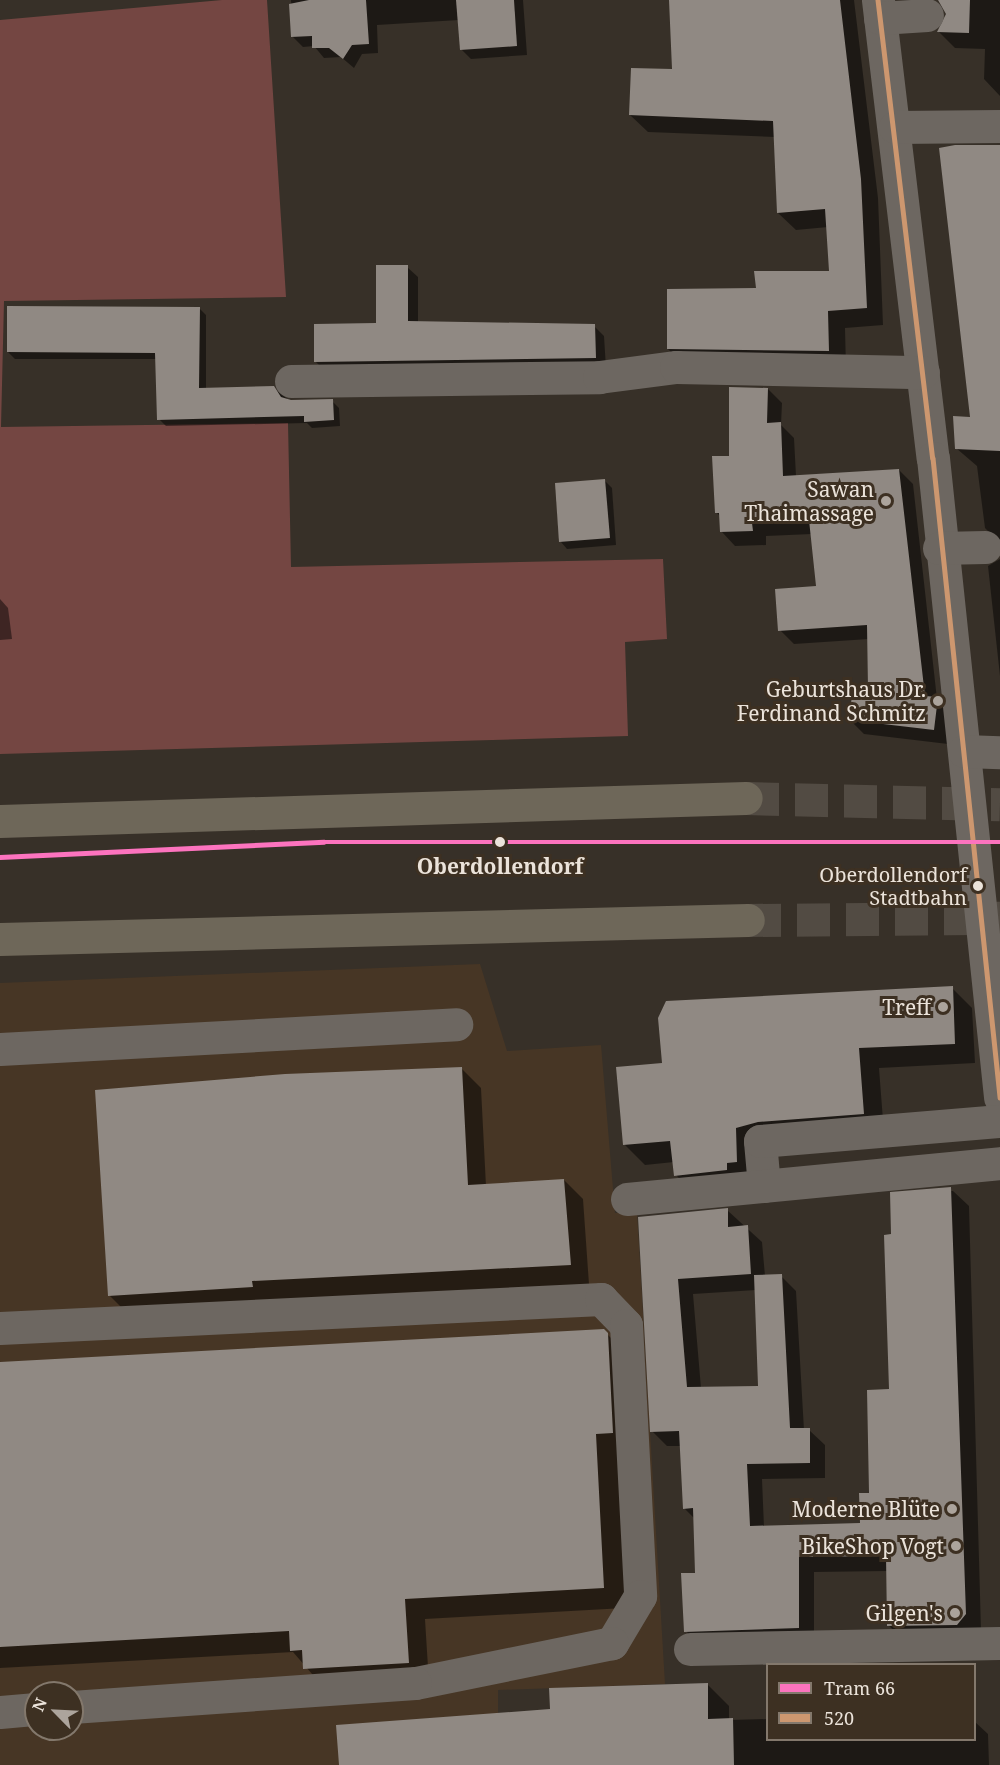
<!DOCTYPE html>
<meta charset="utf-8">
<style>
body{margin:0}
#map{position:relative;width:1000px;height:1765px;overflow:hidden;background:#373028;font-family:"Noto Serif",serif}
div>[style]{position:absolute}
.built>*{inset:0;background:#473625}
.green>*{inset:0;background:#744642}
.shadow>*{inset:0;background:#0007}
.building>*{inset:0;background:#908983}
.highway-tunnel>*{height:33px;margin-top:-16.5px;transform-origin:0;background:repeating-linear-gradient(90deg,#524b43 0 33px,transparent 0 49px)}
.minor>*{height:33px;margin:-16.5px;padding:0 16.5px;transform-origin:16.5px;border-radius:16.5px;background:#6d6761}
.highway>*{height:33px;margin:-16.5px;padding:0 16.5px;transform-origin:16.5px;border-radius:16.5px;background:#6e6759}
.bus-1>*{height:4.5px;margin:-2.25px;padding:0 2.25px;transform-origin:2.25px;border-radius:2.25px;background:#cd976f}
.tram-1>*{height:4.5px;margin:-2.25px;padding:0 2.25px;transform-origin:2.25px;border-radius:2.25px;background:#fc73be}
.dots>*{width:16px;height:16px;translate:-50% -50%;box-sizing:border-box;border:3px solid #3d3022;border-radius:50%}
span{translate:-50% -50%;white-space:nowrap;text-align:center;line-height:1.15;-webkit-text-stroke:6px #3d3022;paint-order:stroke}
.bus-label{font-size:20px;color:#ebe3da}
.right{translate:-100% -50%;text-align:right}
.poi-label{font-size:21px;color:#ebe3da}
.stop-label{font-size:21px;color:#ebe3da;font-weight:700}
.legend{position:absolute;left:766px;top:1663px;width:210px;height:78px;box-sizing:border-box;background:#3d3022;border:2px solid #83786c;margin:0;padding:8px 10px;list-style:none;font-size:18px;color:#ebe3da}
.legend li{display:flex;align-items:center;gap:12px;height:30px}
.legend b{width:30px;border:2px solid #83786c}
.north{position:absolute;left:24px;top:1681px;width:60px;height:60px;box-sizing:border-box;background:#3d3022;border:2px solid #83786c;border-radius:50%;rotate:294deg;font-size:16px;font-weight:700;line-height:24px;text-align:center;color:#ebe3da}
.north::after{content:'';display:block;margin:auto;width:21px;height:27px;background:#aca49c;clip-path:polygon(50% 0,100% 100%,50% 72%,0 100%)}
</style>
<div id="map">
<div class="built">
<div style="clip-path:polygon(evenodd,480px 964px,507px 1051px,601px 1045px,615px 1213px,637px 1212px,665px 1684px,498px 1690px,498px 1765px,0 1765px,0 983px,480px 964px,36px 1693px,72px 1693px,72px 1729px,36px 1729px,36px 1693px)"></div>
</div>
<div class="green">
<div style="clip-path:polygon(222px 0,267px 0,286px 297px,4px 301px,1px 427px,288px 423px,291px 567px,663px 559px,667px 639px,625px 642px,628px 736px,0 754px,0 20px)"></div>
</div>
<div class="shadow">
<div style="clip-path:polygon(291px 0,523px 0,527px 55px,471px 59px,461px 49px,459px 20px,377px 25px,378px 53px,362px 54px,354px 68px,341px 57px,324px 58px,314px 46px,303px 47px,293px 37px)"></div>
<div style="clip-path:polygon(670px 0,854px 0,878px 198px,883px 325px,845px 328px,846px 368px,685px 366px,668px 349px,758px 289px,831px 272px,828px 227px,796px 230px,778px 213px,775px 137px,648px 132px,630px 115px,673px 70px)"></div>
<div style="clip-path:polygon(939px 0,1000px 0,1000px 96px,984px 79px,985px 49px,955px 48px,939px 32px,947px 14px)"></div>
<div style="clip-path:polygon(1000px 146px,1000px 543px,985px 528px,977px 466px,956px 448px,971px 418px)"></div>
<div style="clip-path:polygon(407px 267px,418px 277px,418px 323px,594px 326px,604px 336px,606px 368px,326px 372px,315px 361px,378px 324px)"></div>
<div style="clip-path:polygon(199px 308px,206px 315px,206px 389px,273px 388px,290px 401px,332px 401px,339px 408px,340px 426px,312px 428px,307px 423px,166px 426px,159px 419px,157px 359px,15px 359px,8px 352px)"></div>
<div style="clip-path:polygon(768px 389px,782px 403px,781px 425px,794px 438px,796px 476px,899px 470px,913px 484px,937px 699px,951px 713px,948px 744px,864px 734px,850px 720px,870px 691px,869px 639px,794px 644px,780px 630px,818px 588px,812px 534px,766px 536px,766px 545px,735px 546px,722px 532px,721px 517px,716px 512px,730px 458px)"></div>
<div style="clip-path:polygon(605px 481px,612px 488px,616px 545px,567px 549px,561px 542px)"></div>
<div style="clip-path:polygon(1000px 559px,1000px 676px,988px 566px)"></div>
<div style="clip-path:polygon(0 599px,8px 608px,12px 639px,0 640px)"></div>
<div style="clip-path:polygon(952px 988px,972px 1008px,975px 1063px,879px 1068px,884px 1133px,779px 1142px,747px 1190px,696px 1195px,676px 1175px,674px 1162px,645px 1165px,625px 1145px,664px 1064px)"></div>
<div style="clip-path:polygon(461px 1068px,481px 1088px,486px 1186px,564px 1180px,583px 1199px,589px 1284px,129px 1315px,110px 1296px)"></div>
<div style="clip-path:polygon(evenodd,953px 1191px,969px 1206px,981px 1630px,904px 1640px,888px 1625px,888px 1571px,814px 1572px,814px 1643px,701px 1647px,686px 1631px,696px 1574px,695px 1519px,684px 1508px,681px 1446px,667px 1446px,652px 1431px,640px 1218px,727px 1210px,762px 1242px,765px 1276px,781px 1276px,796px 1291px,804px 1430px,809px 1430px,825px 1445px,825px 1478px,762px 1479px,764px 1527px,862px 1525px,891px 1391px,891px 1194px,953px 1191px,756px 1290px,760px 1387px,701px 1388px,693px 1294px,756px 1290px)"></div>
<div style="clip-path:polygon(603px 1330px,628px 1355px,625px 1608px,425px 1619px,429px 1683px,325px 1689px,293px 1652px,0 1668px,0 1364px)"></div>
<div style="clip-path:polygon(707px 1684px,729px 1706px,729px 1720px,768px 1719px,768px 1740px,974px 1740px,974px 1721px,988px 1734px,989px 1765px,340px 1765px,552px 1710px)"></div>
</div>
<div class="building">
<div style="clip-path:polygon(309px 0,366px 0,369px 44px,352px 45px,343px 59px,329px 48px,312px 48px,312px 36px,291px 37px,289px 4px)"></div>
<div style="clip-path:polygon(456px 0,514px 0,517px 46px,460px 50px)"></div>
<div style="clip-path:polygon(669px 0,840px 0,861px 179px,867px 308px,828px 311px,829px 351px,667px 349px,667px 289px,756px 288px,754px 271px,829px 271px,825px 209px,777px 213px,773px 121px,629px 115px,631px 68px,672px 69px)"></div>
<div style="clip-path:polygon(938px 0,970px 0,969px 33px,937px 32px,946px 14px)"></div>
<div style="clip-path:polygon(955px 145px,1000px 145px,1000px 451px,955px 449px,953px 416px,970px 417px,939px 148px)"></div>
<div style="clip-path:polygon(376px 265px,408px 265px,408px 321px,595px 324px,596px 358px,314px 362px,314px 324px,376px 323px)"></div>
<div style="clip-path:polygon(7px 306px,200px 307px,199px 388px,274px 386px,281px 397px,291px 400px,333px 399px,334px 420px,304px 422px,304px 416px,157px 420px,155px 353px,7px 352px)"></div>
<div style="clip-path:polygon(729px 387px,768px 388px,767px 423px,781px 422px,783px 476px,899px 469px,925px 696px,938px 697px,934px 730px,849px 720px,853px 687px,868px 689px,867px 625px,778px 631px,775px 589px,816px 586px,809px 520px,752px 523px,753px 531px,720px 532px,719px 513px,715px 513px,712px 456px,729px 456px)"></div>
<div style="clip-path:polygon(605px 479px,610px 538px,559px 542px,555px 483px)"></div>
<div style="clip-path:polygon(953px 986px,955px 1044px,859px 1048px,864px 1114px,758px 1122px,736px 1128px,737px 1162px,727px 1163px,727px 1170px,674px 1176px,670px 1141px,623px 1145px,616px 1067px,662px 1063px,658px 1018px,666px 1001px)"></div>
<div style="clip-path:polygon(462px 1067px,468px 1185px,564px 1179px,571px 1265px,252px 1281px,253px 1287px,108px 1296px,95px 1090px,285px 1074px)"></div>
<div style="clip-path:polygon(951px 1187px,966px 1614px,957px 1625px,887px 1626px,886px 1556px,799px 1557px,799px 1628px,684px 1632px,681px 1573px,695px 1573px,693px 1508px,683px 1509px,679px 1431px,650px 1432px,638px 1217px,728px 1208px,728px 1227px,748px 1225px,751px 1274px,678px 1279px,687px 1387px,758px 1386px,754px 1275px,782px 1274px,790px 1428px,810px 1428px,810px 1463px,747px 1464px,750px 1526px,860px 1523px,859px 1493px,869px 1493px,867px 1390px,889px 1389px,884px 1235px,891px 1234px,890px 1192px)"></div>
<div style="clip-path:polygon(604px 1329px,608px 1333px,613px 1433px,596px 1434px,604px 1588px,405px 1599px,409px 1663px,303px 1669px,302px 1650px,290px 1651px,289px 1631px,0 1647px,0 1362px)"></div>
<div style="clip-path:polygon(708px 1683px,708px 1719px,733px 1718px,734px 1765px,339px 1765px,336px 1725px,550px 1709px,549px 1688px)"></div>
</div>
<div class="highway-tunnel">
<div style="left:746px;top:798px;width:254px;rotate:1.4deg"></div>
<div style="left:748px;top:920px;width:252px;rotate:-0.5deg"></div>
</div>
<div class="minor">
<div style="left:878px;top:0;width:461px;rotate:83.2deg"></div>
<div style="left:933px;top:458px;width:643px;rotate:84.01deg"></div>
<div style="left:880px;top:18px;width:47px;rotate:-3.7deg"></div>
<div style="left:895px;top:127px;width:105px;rotate:-0.5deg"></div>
<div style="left:291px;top:381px;width:308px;rotate:-0.7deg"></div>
<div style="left:599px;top:377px;width:78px;rotate:-7.4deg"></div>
<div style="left:676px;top:367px;width:247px;rotate:1.2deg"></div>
<div style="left:939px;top:548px;width:46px;rotate:-1.2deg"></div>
<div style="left:964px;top:751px;width:36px;rotate:2deg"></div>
<div style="left:0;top:1049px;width:457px;rotate:-3.1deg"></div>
<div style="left:764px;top:1186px;width:45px;rotate:-95.1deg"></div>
<div style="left:760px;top:1141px;width:241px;rotate:-4.8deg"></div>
<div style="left:627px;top:1199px;width:375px;rotate:-5.5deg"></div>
<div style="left:0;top:1328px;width:602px;rotate:-2.76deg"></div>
<div style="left:601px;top:1299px;width:36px;rotate:46deg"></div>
<div style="left:626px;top:1325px;width:271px;rotate:87deg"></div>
<div style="left:640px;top:1596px;width:55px;rotate:120.8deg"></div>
<div style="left:612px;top:1643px;width:201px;rotate:168.5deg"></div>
<div style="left:415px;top:1683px;width:344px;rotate:176deg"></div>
<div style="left:690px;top:1649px;width:310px;rotate:-1.1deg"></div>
<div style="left:0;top:1712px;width:36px;rotate:-5deg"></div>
</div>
<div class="highway">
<div style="left:0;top:821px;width:746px;rotate:-1.77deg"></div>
<div style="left:0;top:939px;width:748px;rotate:-1.46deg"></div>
</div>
<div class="bus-1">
<div style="left:878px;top:0;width:461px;rotate:83.2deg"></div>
<div style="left:933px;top:458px;width:643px;rotate:84.01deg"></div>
</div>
<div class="tram-1">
<div style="left:0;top:857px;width:324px;rotate:-2.7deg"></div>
<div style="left:324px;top:842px;width:676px"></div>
</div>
<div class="dots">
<div style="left:886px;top:501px;background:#aca49c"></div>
<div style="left:938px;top:701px;background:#aca49c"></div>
<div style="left:500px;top:842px;background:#ebe3da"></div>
<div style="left:978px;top:886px;background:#ebe3da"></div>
<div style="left:943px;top:1007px;background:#aca49c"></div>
<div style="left:952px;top:1509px;background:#aca49c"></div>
<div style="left:956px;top:1546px;background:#aca49c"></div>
<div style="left:955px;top:1613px;background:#aca49c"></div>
</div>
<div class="bus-label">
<span class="right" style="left:967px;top:886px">Oberdollendorf<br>Stadtbahn</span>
</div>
<div class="poi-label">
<span class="right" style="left:874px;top:501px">Sawan<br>Thaimassage</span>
<span class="right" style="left:926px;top:701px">Geburtshaus Dr.<br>Ferdinand Schmitz</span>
<span class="right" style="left:931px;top:1007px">Treff</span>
<span class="right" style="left:940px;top:1509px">Moderne Blüte</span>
<span class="right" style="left:944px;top:1546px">BikeShop Vogt</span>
<span class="right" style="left:943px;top:1613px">Gilgen's</span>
</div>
<div class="stop-label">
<span style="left:500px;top:866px">Oberdollendorf</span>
</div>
<ul class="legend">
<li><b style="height:8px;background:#fc73be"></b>Tram 66</li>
<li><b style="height:8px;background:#cd976f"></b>520</li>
</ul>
<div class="north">N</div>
</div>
